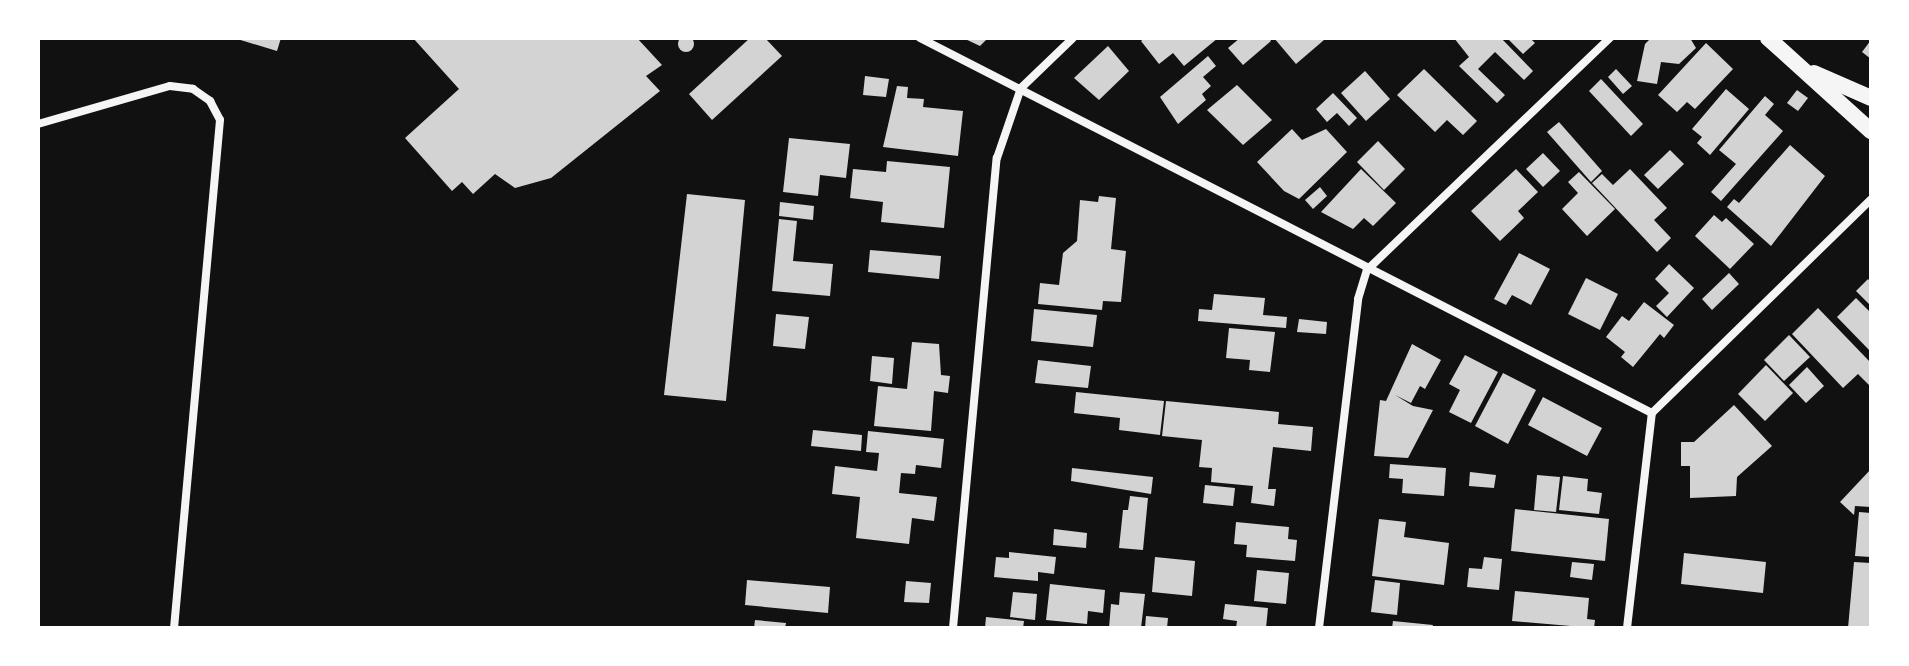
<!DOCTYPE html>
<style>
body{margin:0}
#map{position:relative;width:1909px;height:666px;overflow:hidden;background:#111;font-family:"Source Serif 4",serif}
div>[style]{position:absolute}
.building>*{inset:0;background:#d3d3d3}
.round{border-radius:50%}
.minor>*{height:8px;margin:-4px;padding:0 4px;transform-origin:4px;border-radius:4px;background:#f5f5f5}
.secondary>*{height:16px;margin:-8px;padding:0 8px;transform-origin:8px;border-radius:8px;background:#f5f5f5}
span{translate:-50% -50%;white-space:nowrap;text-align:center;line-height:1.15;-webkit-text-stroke:7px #fff;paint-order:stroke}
.frame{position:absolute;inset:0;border:40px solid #fff;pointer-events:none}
</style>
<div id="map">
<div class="building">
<div class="round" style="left:678px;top:36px;width:16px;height:16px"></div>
<div style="clip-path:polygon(234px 38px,281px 38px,277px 51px)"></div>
<div style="clip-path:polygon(413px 38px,637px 38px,662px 65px,646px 76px,660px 91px,551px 178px,515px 188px,495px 174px,473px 194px,462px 182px,452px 191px,405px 138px,459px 89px)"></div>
<div style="clip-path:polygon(750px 38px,765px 38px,782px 56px,712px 120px,689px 94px)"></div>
<div style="clip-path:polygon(963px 38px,988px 38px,980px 46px)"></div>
<div style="clip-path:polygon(1145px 38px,1218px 38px,1184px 66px,1173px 53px,1159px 64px,1141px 41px)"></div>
<div style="clip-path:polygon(1240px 38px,1269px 38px,1271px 41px,1243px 65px,1228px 48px)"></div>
<div style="clip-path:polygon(1274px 38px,1322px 38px,1324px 40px,1296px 64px)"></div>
<div style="clip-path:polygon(1454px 38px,1501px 38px,1533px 71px,1524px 80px,1495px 52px,1478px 69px,1505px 95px,1497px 103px,1459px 66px,1469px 57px)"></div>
<div style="clip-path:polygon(1507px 38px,1530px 38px,1535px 43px,1523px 54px)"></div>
<div style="clip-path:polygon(1651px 38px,1690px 38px,1696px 48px,1679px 64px,1661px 62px,1657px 84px,1637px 81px,1645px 44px)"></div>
<div style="clip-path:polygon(1871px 40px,1871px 59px,1862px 52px)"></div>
<div style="clip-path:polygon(1706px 43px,1733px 69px,1695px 109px,1687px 102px,1677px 112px,1658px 95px)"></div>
<div style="clip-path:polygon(1108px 46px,1129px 71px,1099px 100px,1074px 78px)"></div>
<div style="clip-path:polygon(1208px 56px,1216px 66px,1203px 77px,1211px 86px,1202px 94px,1206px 100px,1178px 124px,1160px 97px)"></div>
<div style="clip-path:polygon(1424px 69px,1477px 121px,1463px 135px,1447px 120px,1435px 132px,1397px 95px)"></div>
<div style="clip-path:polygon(1616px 69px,1632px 86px,1623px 94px,1608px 77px)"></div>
<div style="clip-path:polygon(1365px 71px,1390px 99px,1366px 121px,1341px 93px)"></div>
<div style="clip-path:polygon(865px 76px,889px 79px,886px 97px,863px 95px)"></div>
<div style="clip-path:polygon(1601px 79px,1643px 124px,1631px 136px,1589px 91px)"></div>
<div style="clip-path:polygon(1237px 85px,1272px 120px,1243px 145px,1207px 110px)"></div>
<div style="clip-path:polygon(897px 86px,908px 87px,907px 98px,924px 99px,923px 107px,963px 111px,958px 156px,883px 147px)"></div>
<div style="clip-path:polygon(1726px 89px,1749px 109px,1710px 155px,1697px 143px,1702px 137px,1692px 129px)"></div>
<div style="clip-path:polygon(1797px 90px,1808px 98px,1798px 111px,1787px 103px)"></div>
<div style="clip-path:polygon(1333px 93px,1357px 118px,1349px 126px,1337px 113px,1327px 122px,1316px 109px)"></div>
<div style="clip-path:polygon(1765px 96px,1774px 104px,1765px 115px,1783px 131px,1721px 201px,1711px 192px,1736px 164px,1719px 150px)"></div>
<div style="clip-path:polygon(1559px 122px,1602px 171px,1591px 182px,1547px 132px)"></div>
<div style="clip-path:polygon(1292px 129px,1302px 140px,1326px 129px,1347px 152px,1299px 199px,1284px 191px,1257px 162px)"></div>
<div style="clip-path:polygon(789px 138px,850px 144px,846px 178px,820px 175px,818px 196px,783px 192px)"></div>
<div style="clip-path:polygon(1378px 141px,1405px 169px,1384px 190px,1357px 162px)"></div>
<div style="clip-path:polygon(1790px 145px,1825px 176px,1771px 246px,1727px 207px,1734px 199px,1739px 203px)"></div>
<div style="clip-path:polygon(1670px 150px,1684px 164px,1658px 189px,1644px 175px)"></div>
<div style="clip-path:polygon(1543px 153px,1560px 171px,1543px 187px,1526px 169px)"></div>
<div style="clip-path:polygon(887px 161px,950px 167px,944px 228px,881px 222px,883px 202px,850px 198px,853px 169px,886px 172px)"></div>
<div style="clip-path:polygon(1361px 169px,1396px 203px,1373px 226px,1364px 218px,1353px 229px,1321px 212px)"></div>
<div style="clip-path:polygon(1516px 169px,1538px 192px,1518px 211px,1524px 218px,1500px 241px,1471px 211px)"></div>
<div style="clip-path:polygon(1630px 169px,1667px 208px,1654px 220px,1671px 238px,1657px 252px,1592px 183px,1602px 174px,1613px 185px)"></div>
<div style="clip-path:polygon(1579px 172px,1615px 209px,1587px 236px,1562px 209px,1578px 193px,1568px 182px)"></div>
<div style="clip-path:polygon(1320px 187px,1327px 196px,1313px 209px,1305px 200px)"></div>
<div style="clip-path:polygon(687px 194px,745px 200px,726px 401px,664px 395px)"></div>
<div style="clip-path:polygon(1099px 196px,1116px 198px,1111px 249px,1126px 251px,1121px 302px,1103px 301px,1102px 310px,1038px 304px,1040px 283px,1059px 285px,1063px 253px,1077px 241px,1080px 200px,1098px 202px)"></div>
<div style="clip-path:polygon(780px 202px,814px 206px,813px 220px,779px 216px)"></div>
<div style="clip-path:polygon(1714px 215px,1722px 222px,1726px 218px,1754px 244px,1730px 269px,1695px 236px)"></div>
<div style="clip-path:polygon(779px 219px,797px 221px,793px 261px,833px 264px,830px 296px,772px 291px)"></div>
<div style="clip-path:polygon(870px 250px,941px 256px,939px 279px,868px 272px)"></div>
<div style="clip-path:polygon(1519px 253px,1550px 269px,1531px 305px,1512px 295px,1506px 305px,1494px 299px)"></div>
<div style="clip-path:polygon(1669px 264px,1694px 288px,1667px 317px,1656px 306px,1669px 293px,1655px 279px)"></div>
<div style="clip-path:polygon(1729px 273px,1739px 284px,1712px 310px,1702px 299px)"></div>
<div style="clip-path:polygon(1586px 278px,1618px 294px,1600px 330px,1568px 314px)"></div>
<div style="clip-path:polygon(1868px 279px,1871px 283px,1871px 306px,1856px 291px)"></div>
<div style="clip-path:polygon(1214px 294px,1265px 298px,1263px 315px,1287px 317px,1286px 328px,1198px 321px,1199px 309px,1212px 310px)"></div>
<div style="clip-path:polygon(1856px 298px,1871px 313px,1871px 352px,1837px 317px)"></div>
<div style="clip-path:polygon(1644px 302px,1674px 325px,1664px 338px,1660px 334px,1633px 367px,1621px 357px,1625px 352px,1606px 337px,1622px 316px,1629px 321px)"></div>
<div style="clip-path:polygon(1818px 308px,1871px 363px,1871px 387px,1858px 374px,1843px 388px,1792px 334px)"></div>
<div style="clip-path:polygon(1034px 309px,1097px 315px,1093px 347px,1031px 341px)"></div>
<div style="clip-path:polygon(776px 314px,809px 317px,805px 349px,773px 346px)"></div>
<div style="clip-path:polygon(1299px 319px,1327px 322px,1326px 334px,1297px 332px)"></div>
<div style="clip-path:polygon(1229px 328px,1275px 332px,1270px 372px,1249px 370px,1250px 360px,1226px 358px)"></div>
<div style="clip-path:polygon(1789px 335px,1810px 357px,1784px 381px,1764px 360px)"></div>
<div style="clip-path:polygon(912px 342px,939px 344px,941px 375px,950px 376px,948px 393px,934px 391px,931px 431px,874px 426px,878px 386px,907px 389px)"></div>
<div style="clip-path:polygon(1412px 344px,1441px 360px,1425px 389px,1420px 386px,1411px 403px,1395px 395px,1413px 406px,1433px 410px,1408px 458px,1374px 456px,1380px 400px,1386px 401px)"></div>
<div style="clip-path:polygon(1465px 355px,1498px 372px,1471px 423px,1449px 412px,1460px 390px,1449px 384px)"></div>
<div style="clip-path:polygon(872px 356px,894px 358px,892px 384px,870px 381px)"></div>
<div style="clip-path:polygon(1038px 360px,1091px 366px,1088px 388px,1035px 383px)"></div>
<div style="clip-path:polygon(1766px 365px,1793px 393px,1765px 421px,1738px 394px)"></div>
<div style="clip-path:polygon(1807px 367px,1824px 386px,1806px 403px,1789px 385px)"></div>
<div style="clip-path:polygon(1503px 373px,1536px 390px,1508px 444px,1475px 426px)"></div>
<div style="clip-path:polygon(1076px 392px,1164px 401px,1160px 435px,1119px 430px,1120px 418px,1074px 413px)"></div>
<div style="clip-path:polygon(1543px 397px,1602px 428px,1587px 456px,1528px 425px)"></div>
<div style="clip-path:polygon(1166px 401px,1279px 412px,1278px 424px,1313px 427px,1311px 451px,1273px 447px,1268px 489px,1276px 489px,1274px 506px,1251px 503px,1253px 486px,1211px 482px,1212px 468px,1199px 467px,1202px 440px,1162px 436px)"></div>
<div style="clip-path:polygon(1734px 405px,1772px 446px,1737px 477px,1736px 496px,1690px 498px,1690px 466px,1681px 466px,1681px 442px,1694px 442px)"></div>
<div style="clip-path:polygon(813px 430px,862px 435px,861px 451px,811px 446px)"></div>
<div style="clip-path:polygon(868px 431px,944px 439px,941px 468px,916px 465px,915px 474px,901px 473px,899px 493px,937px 497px,934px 521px,912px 518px,909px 544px,856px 538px,860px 497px,832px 494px,835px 466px,877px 471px,879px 453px,866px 452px)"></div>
<div style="clip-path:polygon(1390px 464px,1446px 468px,1444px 496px,1402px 493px,1403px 479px,1389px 478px)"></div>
<div style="clip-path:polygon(1072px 468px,1153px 477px,1151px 494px,1071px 481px)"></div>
<div style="clip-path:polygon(1871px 469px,1871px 507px,1855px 506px,1854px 515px,1840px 502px)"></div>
<div style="clip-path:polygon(1470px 472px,1496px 475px,1494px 488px,1469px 486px)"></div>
<div style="clip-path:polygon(1537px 475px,1560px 477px,1556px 512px,1534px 510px)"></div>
<div style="clip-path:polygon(1563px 476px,1588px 479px,1587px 491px,1602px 493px,1599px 514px,1559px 510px)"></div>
<div style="clip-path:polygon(1205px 485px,1235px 488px,1233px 506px,1203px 503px)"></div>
<div style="clip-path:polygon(1130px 496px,1148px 498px,1143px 550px,1119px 548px,1123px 510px,1128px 510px)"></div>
<div style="clip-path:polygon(1515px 509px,1609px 519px,1605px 561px,1511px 551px)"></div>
<div style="clip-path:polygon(1859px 512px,1871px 513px,1871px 557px,1855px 556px)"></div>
<div style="clip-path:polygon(1379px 519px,1406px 522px,1404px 537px,1449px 543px,1444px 585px,1372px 576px)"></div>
<div style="clip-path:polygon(1236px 522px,1289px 527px,1288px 539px,1297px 540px,1295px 561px,1246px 557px,1247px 545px,1234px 544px)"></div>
<div style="clip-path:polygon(1054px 529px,1087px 533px,1086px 548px,1053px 545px)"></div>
<div style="clip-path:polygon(1009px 552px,1056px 557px,1054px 574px,1038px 572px,1038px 581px,994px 577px,996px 557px,1009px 558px)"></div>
<div style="clip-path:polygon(1684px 553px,1766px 562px,1763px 593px,1681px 584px)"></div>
<div style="clip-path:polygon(1155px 557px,1195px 561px,1192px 596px,1152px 592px)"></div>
<div style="clip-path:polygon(1484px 557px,1502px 559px,1499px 590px,1467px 587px,1469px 568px,1482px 569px)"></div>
<div style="clip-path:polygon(1572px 562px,1594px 564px,1592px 580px,1570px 577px)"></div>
<div style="clip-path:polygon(1854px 562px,1871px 563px,1871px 628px,1848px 628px)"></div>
<div style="clip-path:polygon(1257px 570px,1289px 573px,1286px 604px,1254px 601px)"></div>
<div style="clip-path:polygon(747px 580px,830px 587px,828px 613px,745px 605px)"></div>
<div style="clip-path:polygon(1375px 580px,1400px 583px,1397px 615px,1371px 612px)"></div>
<div style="clip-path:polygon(906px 581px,931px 583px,929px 603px,904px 602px)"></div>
<div style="clip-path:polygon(1050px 584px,1105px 590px,1103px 613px,1088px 611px,1087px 624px,1046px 620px)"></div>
<div style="clip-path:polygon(1515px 591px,1589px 598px,1587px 619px,1595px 620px,1594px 628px,1512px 621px)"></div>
<div style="clip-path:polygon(1013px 592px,1037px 594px,1035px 620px,1010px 617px)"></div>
<div style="clip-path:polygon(1120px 592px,1145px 594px,1141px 628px,1109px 628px,1111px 604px,1119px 605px)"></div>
<div style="clip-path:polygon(1225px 604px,1268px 608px,1266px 628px,1236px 628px,1237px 621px,1223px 619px)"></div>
<div style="clip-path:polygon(1146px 616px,1168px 618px,1167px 628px,1145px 628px)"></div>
<div style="clip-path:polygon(986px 617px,1024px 621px,1023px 628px,985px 628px)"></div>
<div style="clip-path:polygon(755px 620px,786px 623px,785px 628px,754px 628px)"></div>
<div style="clip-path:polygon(1393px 621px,1433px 625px,1432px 628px,1392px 628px)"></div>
</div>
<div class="minor">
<div style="left:920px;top:38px;width:822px;rotate:27.13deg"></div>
<div style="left:38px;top:124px;width:137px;rotate:-16.1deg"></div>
<div style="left:170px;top:86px;width:23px;rotate:7deg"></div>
<div style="left:193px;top:89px;width:21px;rotate:35deg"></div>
<div style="left:210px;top:101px;width:21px;rotate:62deg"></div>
<div style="left:220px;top:120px;width:510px;rotate:95.17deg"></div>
<div style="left:953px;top:628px;width:472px;rotate:-84.7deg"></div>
<div style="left:997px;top:158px;width:74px;rotate:-71.1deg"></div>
<div style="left:1021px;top:88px;width:72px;rotate:-43.9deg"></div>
<div style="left:1319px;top:628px;width:331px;rotate:-83.2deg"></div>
<div style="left:1358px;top:299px;width:30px;rotate:-73deg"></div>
<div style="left:1367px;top:270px;width:336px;rotate:-43.7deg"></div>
<div style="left:1627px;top:628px;width:216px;rotate:-83.4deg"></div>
<div style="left:1652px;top:413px;width:306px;rotate:-44.3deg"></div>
</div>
<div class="secondary">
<div style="left:1768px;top:38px;width:139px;rotate:42.1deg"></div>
<div style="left:1814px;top:73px;width:62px;rotate:23.7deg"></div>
</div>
<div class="frame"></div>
</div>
